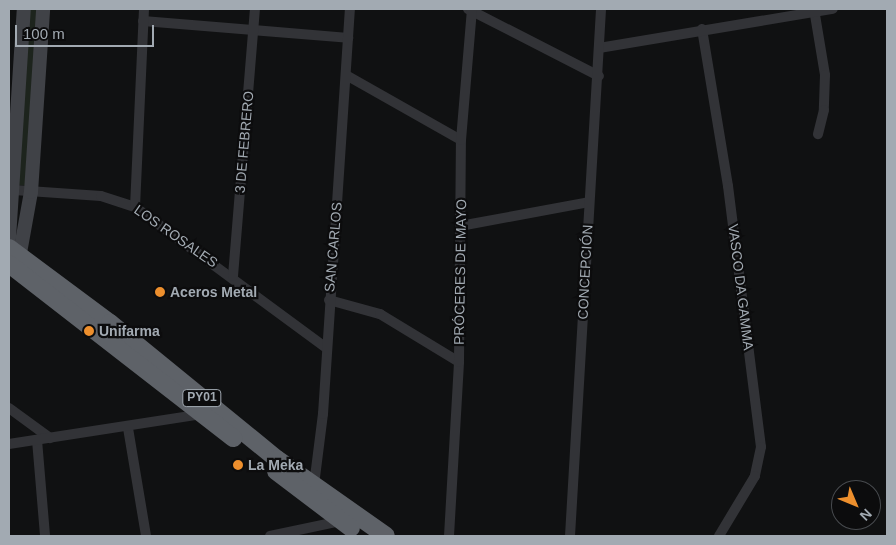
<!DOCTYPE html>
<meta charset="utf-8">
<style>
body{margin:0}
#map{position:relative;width:896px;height:545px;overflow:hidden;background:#101112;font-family:Helvetica,sans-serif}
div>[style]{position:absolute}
.green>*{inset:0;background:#1d241d}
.street>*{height:10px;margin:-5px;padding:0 5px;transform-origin:5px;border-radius:5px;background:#323337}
.secondary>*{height:14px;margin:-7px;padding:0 7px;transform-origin:7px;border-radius:7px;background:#404247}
.highway>*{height:18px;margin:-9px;padding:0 9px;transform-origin:9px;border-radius:9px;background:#5e6268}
.dots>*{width:14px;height:14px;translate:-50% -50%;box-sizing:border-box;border:2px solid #0c0c0d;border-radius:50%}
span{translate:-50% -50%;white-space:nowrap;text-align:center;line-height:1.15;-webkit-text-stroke:4.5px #0c0c0d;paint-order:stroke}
.shield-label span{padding:1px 4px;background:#0c0c0d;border:1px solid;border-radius:4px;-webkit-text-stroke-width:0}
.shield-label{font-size:12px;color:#a2aab2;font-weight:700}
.street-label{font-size:14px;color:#a2aab2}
.poi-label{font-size:14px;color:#a2aab2;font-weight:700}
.left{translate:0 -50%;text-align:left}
.frame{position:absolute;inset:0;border:10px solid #a2aab2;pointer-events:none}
.north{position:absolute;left:831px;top:480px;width:50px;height:50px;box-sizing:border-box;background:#0c0c0d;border:1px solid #484b4f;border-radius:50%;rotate:135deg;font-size:14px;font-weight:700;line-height:20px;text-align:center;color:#a2aab2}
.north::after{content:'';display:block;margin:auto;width:18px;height:22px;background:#ed8f2d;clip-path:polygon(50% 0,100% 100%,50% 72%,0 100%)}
.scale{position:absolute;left:15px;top:25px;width:139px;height:22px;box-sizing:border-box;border:2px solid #a2aab2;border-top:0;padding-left:6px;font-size:15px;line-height:18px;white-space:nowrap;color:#a2aab2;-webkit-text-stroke:4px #0c0c0d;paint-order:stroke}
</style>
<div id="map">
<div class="green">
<div style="clip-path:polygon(30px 9px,47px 9px,30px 186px,18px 185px)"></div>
</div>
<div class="street">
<div style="left:468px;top:9px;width:147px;rotate:27.1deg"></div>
<div style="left:814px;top:9px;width:67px;rotate:80.5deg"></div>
<div style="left:825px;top:75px;width:35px;rotate:92deg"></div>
<div style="left:824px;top:110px;width:25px;rotate:104deg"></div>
<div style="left:143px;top:21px;width:206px;rotate:4.7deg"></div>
<div style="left:702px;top:29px;width:159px;rotate:80.6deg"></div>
<div style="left:728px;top:186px;width:263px;rotate:82.8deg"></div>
<div style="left:761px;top:447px;width:30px;rotate:102deg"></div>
<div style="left:755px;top:476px;width:70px;rotate:121deg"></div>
<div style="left:599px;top:48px;width:237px;rotate:-9.5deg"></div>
<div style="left:346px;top:75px;width:132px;rotate:29.5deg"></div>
<div style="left:14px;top:190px;width:87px;rotate:3.9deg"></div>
<div style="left:101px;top:196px;width:36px;rotate:18deg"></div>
<div style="left:135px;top:207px;width:236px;rotate:36.4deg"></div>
<div style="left:135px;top:207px;width:198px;rotate:-87.4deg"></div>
<div style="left:460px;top:226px;width:131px;rotate:-10.5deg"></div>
<div style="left:233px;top:276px;width:268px;rotate:-85.3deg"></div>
<div style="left:329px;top:300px;width:53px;rotate:15.4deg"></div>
<div style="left:380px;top:314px;width:92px;rotate:31.3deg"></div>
<div style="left:9px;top:408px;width:51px;rotate:36.2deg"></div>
<div style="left:128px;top:428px;width:109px;rotate:80.5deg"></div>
<div style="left:37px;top:440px;width:96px;rotate:85.2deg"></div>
<div style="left:9px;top:444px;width:195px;rotate:-8.8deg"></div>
<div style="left:314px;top:485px;width:72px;rotate:-82.8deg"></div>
<div style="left:323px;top:414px;width:406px;rotate:-86.2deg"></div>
<div style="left:270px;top:536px;width:73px;rotate:-11.9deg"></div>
<div style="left:449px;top:536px;width:174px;rotate:-86.7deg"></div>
<div style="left:459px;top:362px;width:222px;rotate:-89.5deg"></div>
<div style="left:461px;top:140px;width:131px;rotate:-85.2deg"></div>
<div style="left:570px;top:536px;width:528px;rotate:-86.63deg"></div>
</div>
<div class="secondary">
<div style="left:9px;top:238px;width:229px;rotate:-86.3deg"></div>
<div style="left:18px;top:264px;width:73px;rotate:-79.8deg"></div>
<div style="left:31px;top:192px;width:183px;rotate:-86.2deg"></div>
</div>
<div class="highway">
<div style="left:9px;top:248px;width:126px;rotate:36.6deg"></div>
<div style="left:110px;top:323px;width:215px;rotate:39.2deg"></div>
<div style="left:277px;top:459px;width:133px;rotate:35.2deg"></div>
<div style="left:9px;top:264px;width:284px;rotate:37.8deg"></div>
<div style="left:276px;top:471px;width:94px;rotate:37.2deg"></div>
</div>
<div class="dots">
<div style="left:160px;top:292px;background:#ed8f2d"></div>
<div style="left:89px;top:331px;background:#ed8f2d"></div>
<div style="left:238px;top:465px;background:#ed8f2d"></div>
</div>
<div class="shield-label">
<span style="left:202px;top:398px">PY01</span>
</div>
<div class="street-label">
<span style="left:244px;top:142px;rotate:-85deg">3 DE FEBRERO</span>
<span style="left:176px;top:236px;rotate:35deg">LOS ROSALES</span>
<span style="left:333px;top:247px;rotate:-85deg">SAN CARLOS</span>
<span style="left:460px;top:272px;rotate:-89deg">PRÓCERES DE MAYO</span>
<span style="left:585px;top:272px;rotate:-87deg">CONCEPCIÓN</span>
<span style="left:741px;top:287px;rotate:83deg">VASCO DA GAMMA</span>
</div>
<div class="poi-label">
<span class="left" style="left:170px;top:292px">Aceros Metal</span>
<span class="left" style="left:99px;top:331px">Unifarma</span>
<span class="left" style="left:248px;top:465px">La Meka</span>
</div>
<div class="frame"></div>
<div class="north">N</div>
<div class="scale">100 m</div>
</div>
